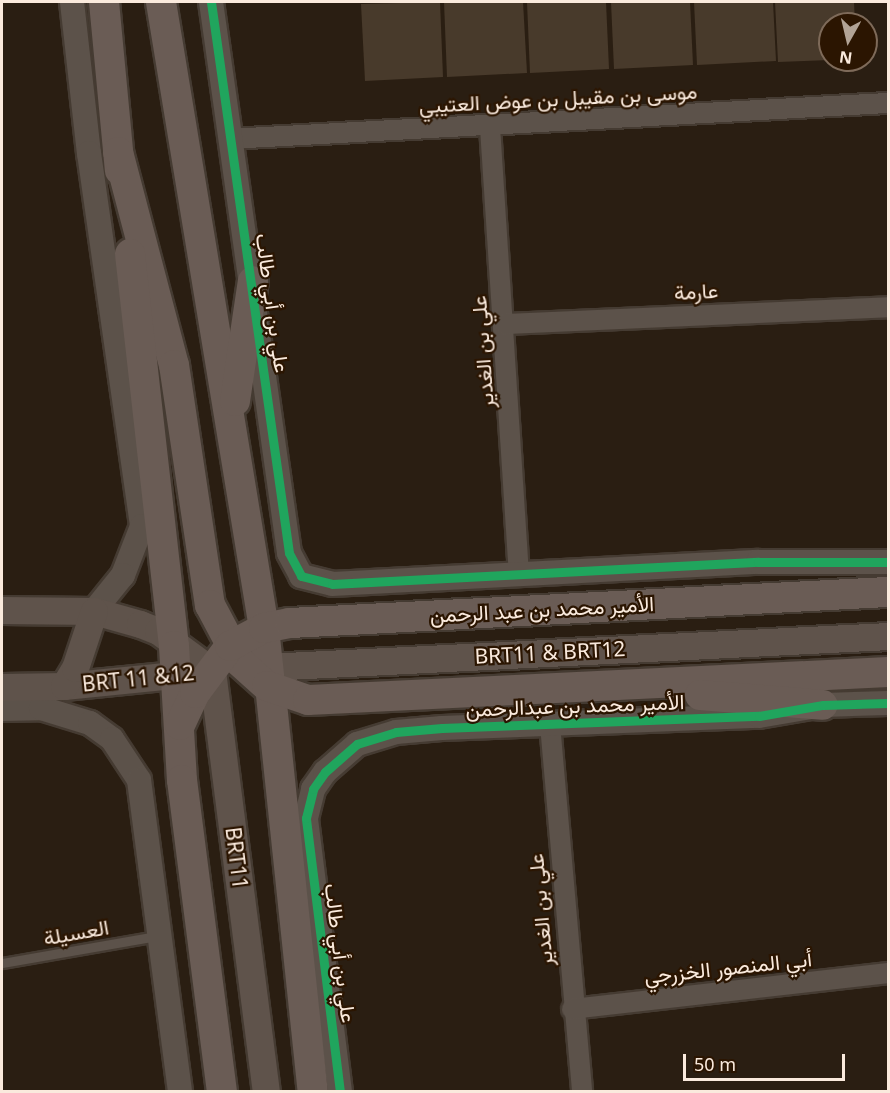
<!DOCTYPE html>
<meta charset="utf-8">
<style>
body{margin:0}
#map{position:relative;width:890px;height:1093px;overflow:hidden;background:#2a1e12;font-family:"Noto Sans",Vazirmatn,sans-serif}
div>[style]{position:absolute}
.building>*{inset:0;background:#483a2b}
.roads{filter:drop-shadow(2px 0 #453b32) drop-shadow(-2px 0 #453b32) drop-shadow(0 2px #453b32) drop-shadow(0 -2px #453b32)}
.service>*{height:9px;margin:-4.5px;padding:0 4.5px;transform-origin:4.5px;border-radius:4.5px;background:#5c524a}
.minor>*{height:20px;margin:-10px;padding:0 10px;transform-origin:10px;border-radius:10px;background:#5c524a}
.tertiary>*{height:24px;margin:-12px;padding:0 12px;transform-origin:12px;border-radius:12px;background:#5c524a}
.secondary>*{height:27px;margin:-13.5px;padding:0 13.5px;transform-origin:13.5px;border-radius:13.5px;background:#5f534b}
.primary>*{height:30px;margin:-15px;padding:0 15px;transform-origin:15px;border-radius:15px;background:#6a5c55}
.cycleway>*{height:9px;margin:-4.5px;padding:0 4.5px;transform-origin:4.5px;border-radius:4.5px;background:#20a55d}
span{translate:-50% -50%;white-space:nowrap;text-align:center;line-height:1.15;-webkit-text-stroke:4.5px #2b1501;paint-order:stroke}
.street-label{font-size:21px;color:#faeadd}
.frame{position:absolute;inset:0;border:3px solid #faeadd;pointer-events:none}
.north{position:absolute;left:818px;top:12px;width:60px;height:60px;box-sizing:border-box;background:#2b1501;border:2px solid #7e6a59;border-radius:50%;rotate:188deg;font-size:16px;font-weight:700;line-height:24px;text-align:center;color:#faeadd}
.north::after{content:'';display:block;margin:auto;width:21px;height:27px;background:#b1a396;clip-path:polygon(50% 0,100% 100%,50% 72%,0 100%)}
.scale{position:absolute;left:683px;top:1054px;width:162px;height:27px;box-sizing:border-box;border:3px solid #faeadd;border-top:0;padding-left:8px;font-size:18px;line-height:21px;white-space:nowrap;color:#faeadd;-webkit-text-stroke:4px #2b1501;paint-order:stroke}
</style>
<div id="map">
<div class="building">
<div style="clip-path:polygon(440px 2px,443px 77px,365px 81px,361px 4px)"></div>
<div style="clip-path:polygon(444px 2px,523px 2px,527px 73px,447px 77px)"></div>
<div style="clip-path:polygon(527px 2px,606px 2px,609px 69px,530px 73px)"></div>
<div style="clip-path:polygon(611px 2px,690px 2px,693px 65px,614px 69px)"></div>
<div style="clip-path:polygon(694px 2px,773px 2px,776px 61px,697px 65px)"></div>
<div style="clip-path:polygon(775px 2px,854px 2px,855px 24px,830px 24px,830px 60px,778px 62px)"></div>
</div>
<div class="roads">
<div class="service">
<div style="left:2px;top:963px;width:157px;rotate:-9.9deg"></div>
</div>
<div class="minor">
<div style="left:490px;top:127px;width:449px;rotate:86.3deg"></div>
<div style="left:229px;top:139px;width:660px;rotate:-3.13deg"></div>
<div style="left:505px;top:324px;width:383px;rotate:-2.5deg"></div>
<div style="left:550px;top:724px;width:369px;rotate:85deg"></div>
<div style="left:572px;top:1009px;width:318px;rotate:-6.5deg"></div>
</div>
<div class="tertiary">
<div style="left:72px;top:2px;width:152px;rotate:83.6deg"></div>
<div style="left:89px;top:153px;width:377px;rotate:81.9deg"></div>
<div style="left:142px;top:526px;width:53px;rotate:111.2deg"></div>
<div style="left:123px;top:575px;width:46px;rotate:128.9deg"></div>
<div style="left:211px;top:2px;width:556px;rotate:81.94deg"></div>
<div style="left:289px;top:553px;width:26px;rotate:62deg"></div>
<div style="left:301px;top:576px;width:32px;rotate:14deg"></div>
<div style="left:332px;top:584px;width:427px;rotate:-3deg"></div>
<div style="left:758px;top:562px;width:130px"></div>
<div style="left:2px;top:709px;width:39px;rotate:-1deg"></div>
<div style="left:41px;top:708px;width:51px;rotate:17deg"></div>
<div style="left:90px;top:723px;width:27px;rotate:36deg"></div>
<div style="left:112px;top:739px;width:49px;rotate:56.6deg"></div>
<div style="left:139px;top:780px;width:315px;rotate:82.5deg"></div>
<div style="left:340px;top:1092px;width:276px;rotate:-97.1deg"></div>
<div style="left:306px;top:818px;width:30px;rotate:-76deg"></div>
<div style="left:313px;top:789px;width:21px;rotate:-55deg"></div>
<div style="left:325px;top:772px;width:43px;rotate:-41.2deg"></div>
<div style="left:357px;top:744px;width:41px;rotate:-17.1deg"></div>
<div style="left:396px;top:732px;width:46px;rotate:-5deg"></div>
<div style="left:442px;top:728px;width:317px;rotate:-2.2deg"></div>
<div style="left:759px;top:716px;width:65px;rotate:-9.8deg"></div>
<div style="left:823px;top:705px;width:65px;rotate:-1.8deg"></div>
</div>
<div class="secondary">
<div style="left:2px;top:610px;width:92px;rotate:0.6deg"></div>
<div style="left:94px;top:611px;width:48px;rotate:15.8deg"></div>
<div style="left:140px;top:624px;width:19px;rotate:21deg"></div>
<div style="left:158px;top:631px;width:67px;rotate:36.5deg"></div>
<div style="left:212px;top:671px;width:424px;rotate:82.7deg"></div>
<div style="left:246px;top:668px;width:643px;rotate:-2.85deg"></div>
<div style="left:64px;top:686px;width:132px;rotate:-5.7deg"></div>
<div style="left:2px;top:687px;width:62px;rotate:-0.9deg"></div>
<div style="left:64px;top:686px;width:21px;rotate:-59deg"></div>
<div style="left:75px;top:668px;width:60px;rotate:-71.6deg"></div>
</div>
<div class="primary">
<div style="left:104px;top:2px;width:169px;rotate:84.6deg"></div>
<div style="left:161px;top:2px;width:634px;rotate:80.66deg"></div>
<div style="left:264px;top:628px;width:467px;rotate:84deg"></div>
<div style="left:118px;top:152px;width:220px;rotate:75.3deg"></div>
<div style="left:174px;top:365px;width:243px;rotate:81.5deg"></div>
<div style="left:210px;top:605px;width:64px;rotate:62.2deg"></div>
<div style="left:240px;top:662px;width:36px;rotate:42deg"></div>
<div style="left:267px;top:686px;width:43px;rotate:18.9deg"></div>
<div style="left:308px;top:700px;width:581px;rotate:-2.76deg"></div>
<div style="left:130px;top:254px;width:394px;rotate:83.6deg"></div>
<div style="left:174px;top:646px;width:134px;rotate:86.6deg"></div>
<div style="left:182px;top:780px;width:315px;rotate:82.7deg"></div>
<div style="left:235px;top:401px;width:121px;rotate:-81.5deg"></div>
<div style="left:700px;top:695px;width:123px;rotate:4.6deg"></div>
<div style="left:180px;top:725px;width:35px;rotate:-65deg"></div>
<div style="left:195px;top:693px;width:59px;rotate:-53.3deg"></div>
<div style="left:230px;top:646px;width:38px;rotate:-28deg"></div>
<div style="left:264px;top:628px;width:26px;rotate:-11deg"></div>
<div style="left:290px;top:623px;width:599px;rotate:-2.97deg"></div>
</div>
</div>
<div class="cycleway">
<div style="left:211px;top:2px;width:556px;rotate:81.94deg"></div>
<div style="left:289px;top:553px;width:26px;rotate:62deg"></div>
<div style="left:301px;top:576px;width:32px;rotate:14deg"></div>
<div style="left:332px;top:584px;width:427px;rotate:-3deg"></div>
<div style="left:758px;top:562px;width:130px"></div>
<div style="left:340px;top:1092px;width:276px;rotate:-97.1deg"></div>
<div style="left:306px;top:818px;width:30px;rotate:-76deg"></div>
<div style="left:313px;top:789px;width:21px;rotate:-55deg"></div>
<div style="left:325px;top:772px;width:43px;rotate:-41.2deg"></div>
<div style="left:357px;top:744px;width:41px;rotate:-17.1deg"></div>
<div style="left:396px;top:732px;width:46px;rotate:-5deg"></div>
<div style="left:442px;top:728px;width:317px;rotate:-2.2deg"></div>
<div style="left:759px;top:716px;width:65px;rotate:-9.8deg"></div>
<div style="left:823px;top:705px;width:65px;rotate:-1.8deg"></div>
</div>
<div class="street-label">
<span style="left:558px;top:98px;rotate:-3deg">موسى بن مقيبل بن عوض العتيبي</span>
<span style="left:696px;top:291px;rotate:-3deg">عارمة</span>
<span style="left:273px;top:303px;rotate:82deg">علي بن أبي طالب</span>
<span style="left:482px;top:352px;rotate:-94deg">علي بن الغدير</span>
<span style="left:542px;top:609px;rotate:-3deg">الأمير محمد بن عبد الرحمن</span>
<span style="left:550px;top:652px;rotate:-3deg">BRT11 &amp; BRT12</span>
<span style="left:138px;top:678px;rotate:-6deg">BRT 11 &amp;12</span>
<span style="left:575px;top:705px;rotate:-2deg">الأمير محمد بن عبدالرحمن</span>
<span style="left:237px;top:858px;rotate:83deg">BRT11</span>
<span style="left:540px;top:910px;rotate:-95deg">علي بن الغدير</span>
<span style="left:76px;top:932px;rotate:-10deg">العسيلة</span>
<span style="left:341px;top:953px;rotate:83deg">علي بن أبي طالب</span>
<span style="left:728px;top:967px;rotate:-6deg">أبي المنصور الخزرجي</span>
</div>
<div class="frame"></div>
<div class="north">N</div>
<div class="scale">50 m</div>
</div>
